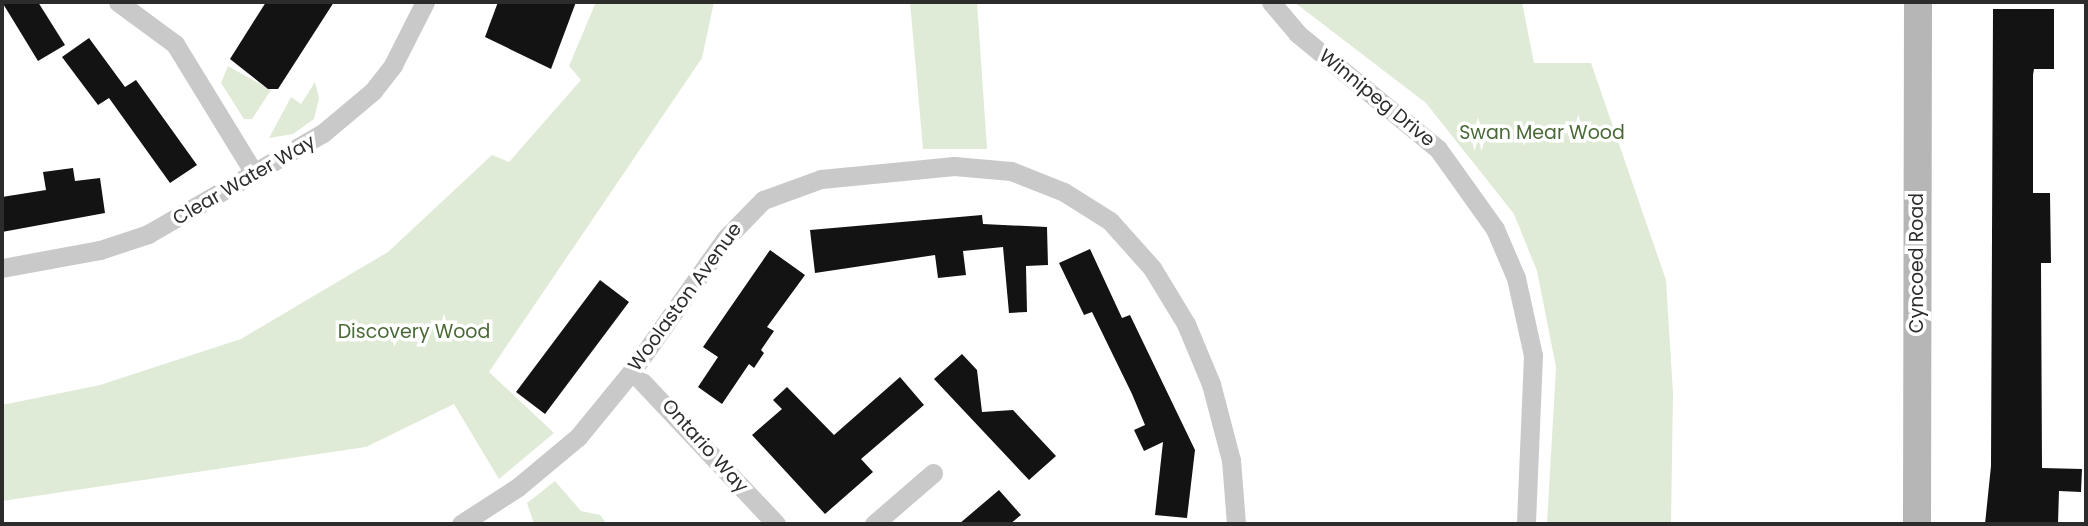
<!DOCTYPE html>
<style>
body{margin:0}
#map{position:relative;width:2088px;height:526px;overflow:hidden;background:#fff;font-family:Poppins,sans-serif}
div>[style]{position:absolute}
.green>*{inset:0;background:#e0ebd7}
.building>*{inset:0;background:#131313}
.street>*{height:19px;margin:-9.5px;padding:0 9.5px;transform-origin:9.5px;border-radius:9.5px;background:#c9c9c9}
.secondary>*{height:28px;margin:-14px;padding:0 14px;transform-origin:14px;border-radius:14px;background:#b6b6b6}
span{translate:-50% -50%;white-space:nowrap;text-align:center;line-height:1.15;-webkit-text-stroke:7px #fff;paint-order:stroke}
.street-label{font-size:19px;color:#2c2c2c}
.park-label{font-size:19px;color:#496a36}
.frame{position:absolute;inset:0;border:4px solid #2c2c2c;pointer-events:none}
</style>
<div id="map">
<div class="green">
<div style="clip-path:polygon(596px 2px,714px 2px,702px 58px,489px 372px,554px 433px,499px 479px,454px 404px,366px 447px,2px 501px,2px 405px,100px 385px,241px 339px,388px 252px,492px 155px,509px 162px,581px 80px,569px 66px)"></div>
<div style="clip-path:polygon(910px 2px,977px 2px,987px 149px,923px 149px)"></div>
<div style="clip-path:polygon(1294px 2px,1522px 2px,1534px 63px,1591px 63px,1666px 280px,1673px 393px,1671px 524px,1547px 524px,1556px 367px,1537px 271px,1514px 214px,1426px 103px)"></div>
<div style="clip-path:polygon(228px 66px,271px 90px,252px 119px,244px 119px,221px 83px)"></div>
<div style="clip-path:polygon(315px 82px,319px 98px,314px 119px,293px 134px,269px 138px,291px 97px,301px 104px)"></div>
<div style="clip-path:polygon(555px 481px,581px 511px,600px 515px,607px 524px,534px 524px,527px 503px)"></div>
</div>
<div class="building">
<div style="clip-path:polygon(2px 2px,38px 2px,65px 45px,38px 61px)"></div>
<div style="clip-path:polygon(266px 2px,334px 2px,278px 89px,268px 89px,230px 59px)"></div>
<div style="clip-path:polygon(498px 2px,576px 2px,551px 69px,485px 37px)"></div>
<div style="clip-path:polygon(1993px 9px,2054px 9px,2054px 69px,2034px 69px,2033px 75px,2033px 193px,2050px 193px,2051px 263px,2041px 263px,2042px 468px,2082px 469px,2081px 492px,2059px 491px,2058px 524px,1985px 524px,1991px 466px)"></div>
<div style="clip-path:polygon(89px 38px,125px 87px,136px 80px,197px 165px,170px 183px,109px 98px,98px 105px,62px 57px)"></div>
<div style="clip-path:polygon(73px 168px,75px 181px,100px 178px,105px 213px,2px 232px,2px 197px,46px 190px,43px 172px)"></div>
<div style="clip-path:polygon(982px 215px,983px 224px,1047px 227px,1048px 265px,1026px 266px,1027px 312px,1009px 313px,1003px 247px,963px 251px,966px 275px,938px 278px,935px 255px,815px 273px,810px 230px)"></div>
<div style="clip-path:polygon(1090px 249px,1122px 318px,1130px 315px,1195px 450px,1187px 518px,1155px 515px,1163px 442px,1144px 451px,1134px 430px,1145px 425px,1132px 394px,1092px 312px,1084px 315px,1059px 263px)"></div>
<div style="clip-path:polygon(770px 250px,805px 275px,767px 327px,774px 331px,761px 350px,764px 353px,754px 368px,749px 364px,722px 404px,698px 387px,718px 357px,703px 347px)"></div>
<div style="clip-path:polygon(600px 280px,629px 302px,545px 414px,516px 392px)"></div>
<div style="clip-path:polygon(962px 354px,977px 370px,982px 412px,1013px 410px,1056px 456px,1029px 480px,934px 379px)"></div>
<div style="clip-path:polygon(900px 377px,924px 405px,861px 459px,873px 472px,825px 514px,752px 435px,782px 409px,773px 400px,787px 387px,834px 435px)"></div>
<div style="clip-path:polygon(999px 490px,1021px 515px,1010px 524px,959px 524px)"></div>
</div>
<div class="street">
<div style="left:118px;top:2px;width:71px;rotate:36.4deg"></div>
<div style="left:175px;top:44px;width:151px;rotate:58.5deg"></div>
<div style="left:1271px;top:2px;width:42px;rotate:49.8deg"></div>
<div style="left:1298px;top:34px;width:181px;rotate:39.4deg"></div>
<div style="left:1438px;top:149px;width:98px;rotate:54.5deg"></div>
<div style="left:1495px;top:229px;width:53px;rotate:66.8deg"></div>
<div style="left:1516px;top:278px;width:79px;rotate:77.6deg"></div>
<div style="left:1533px;top:355px;width:169px;rotate:92.4deg"></div>
<div style="left:2px;top:268px;width:100px;rotate:-10.4deg"></div>
<div style="left:100px;top:250px;width:51px;rotate:-18.4deg"></div>
<div style="left:148px;top:234px;width:202px;rotate:-30deg"></div>
<div style="left:323px;top:133px;width:65px;rotate:-40deg"></div>
<div style="left:373px;top:91px;width:33px;rotate:-52deg"></div>
<div style="left:393px;top:65px;width:71px;rotate:-63.1deg"></div>
<div style="left:632px;top:371px;width:210px;rotate:46.7deg"></div>
<div style="left:461px;top:524px;width:68px;rotate:-33deg"></div>
<div style="left:518px;top:487px;width:78px;rotate:-39.8deg"></div>
<div style="left:578px;top:437px;width:85px;rotate:-50.7deg"></div>
<div style="left:632px;top:371px;width:161px;rotate:-54.8deg"></div>
<div style="left:725px;top:239px;width:54px;rotate:-45.7deg"></div>
<div style="left:763px;top:200px;width:62px;rotate:-19.9deg"></div>
<div style="left:821px;top:179px;width:134px;rotate:-5.6deg"></div>
<div style="left:954px;top:166px;width:57px;rotate:5deg"></div>
<div style="left:1011px;top:171px;width:57px;rotate:21.6deg"></div>
<div style="left:1064px;top:192px;width:54px;rotate:32.2deg"></div>
<div style="left:1110px;top:221px;width:63px;rotate:48.2deg"></div>
<div style="left:1152px;top:268px;width:66px;rotate:58.7deg"></div>
<div style="left:1186px;top:324px;width:65px;rotate:67.4deg"></div>
<div style="left:1211px;top:384px;width:79px;rotate:75.3deg"></div>
<div style="left:1231px;top:460px;width:64px;rotate:85.5deg"></div>
<div style="left:874px;top:524px;width:78px;rotate:-40.8deg"></div>
</div>
<div class="secondary">
<div style="left:1917px;top:524px;width:522px;rotate:-89.89deg"></div>
</div>
<div class="street-label">
<span style="left:1377px;top:98px;rotate:39deg">Winnipeg Drive</span>
<span style="left:244px;top:180px;rotate:-30deg">Clear Water Way</span>
<span style="left:1917px;top:263px;rotate:-90deg">Cyncoed Road</span>
<span style="left:685px;top:297px;rotate:-54deg">Woolaston Avenue</span>
<span style="left:705px;top:446px;rotate:48deg">Ontario Way</span>
</div>
<div class="park-label">
<span style="left:1542px;top:133px">Swan Mear Wood</span>
<span style="left:414px;top:332px">Discovery Wood</span>
</div>
<div class="frame"></div>
</div>
